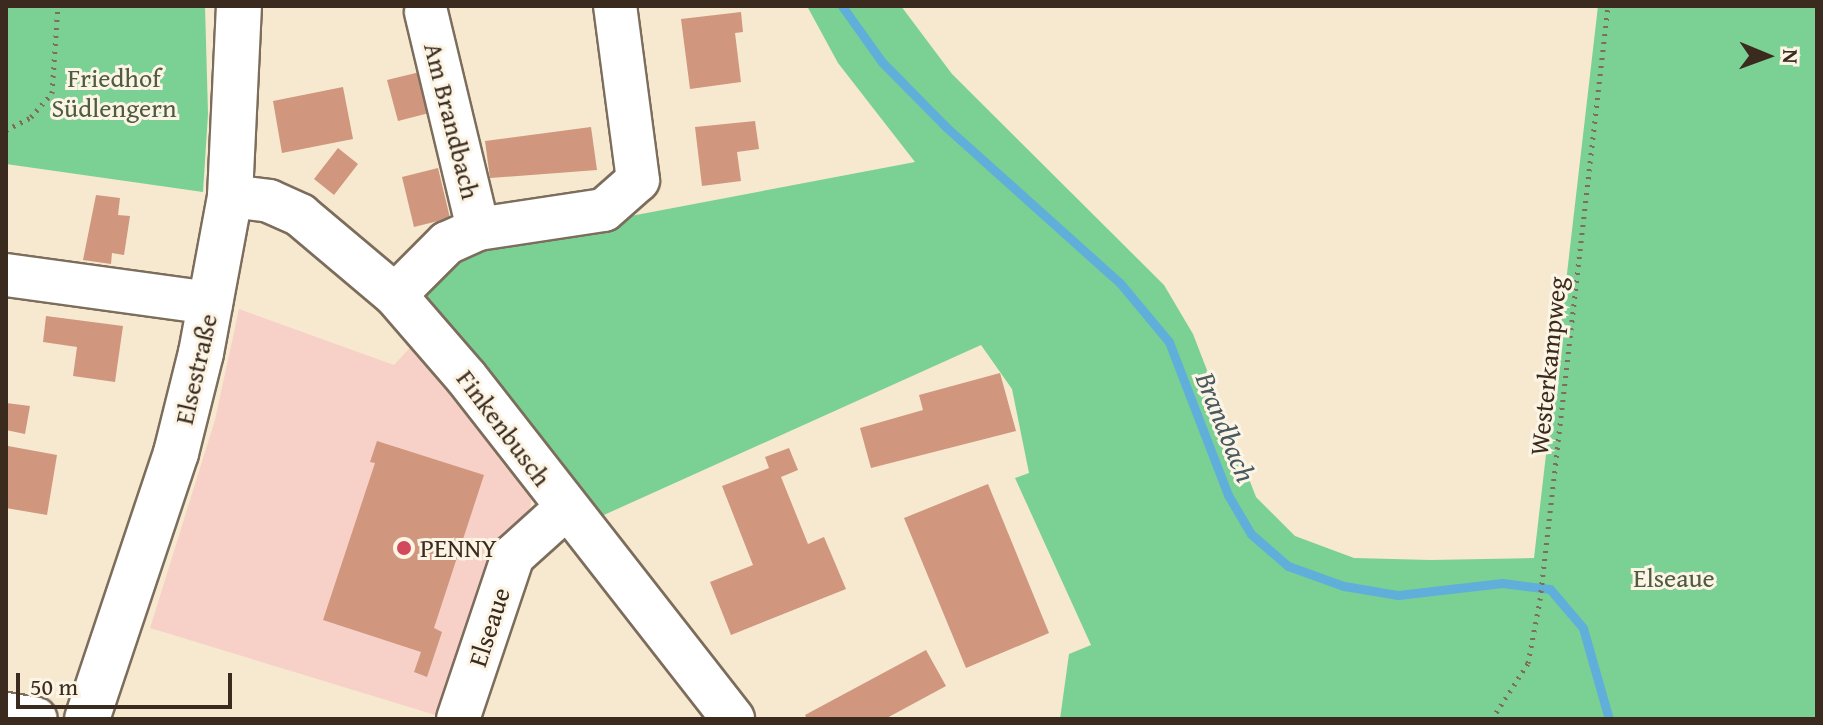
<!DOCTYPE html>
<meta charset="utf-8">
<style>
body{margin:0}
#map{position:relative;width:1823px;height:725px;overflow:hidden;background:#f6e9d0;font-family:"Gentium Book Plus",serif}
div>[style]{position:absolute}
.built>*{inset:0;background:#f7d1c8}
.green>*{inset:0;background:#7bd094}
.stream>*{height:9px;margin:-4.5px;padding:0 4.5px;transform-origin:4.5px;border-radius:4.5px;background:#60afda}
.building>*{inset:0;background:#d0967e}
.path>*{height:5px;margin-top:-2.5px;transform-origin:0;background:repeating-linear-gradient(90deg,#7c6d5c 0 2px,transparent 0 8px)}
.roads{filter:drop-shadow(2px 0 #7c6d5c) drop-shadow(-2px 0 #7c6d5c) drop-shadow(0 2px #7c6d5c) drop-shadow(0 -2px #7c6d5c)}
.minor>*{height:42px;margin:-21px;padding:0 21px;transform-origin:21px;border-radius:21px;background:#fff}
.major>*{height:44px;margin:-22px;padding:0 22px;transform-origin:22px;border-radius:22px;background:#fff}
.dots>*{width:22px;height:22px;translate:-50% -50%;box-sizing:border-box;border:4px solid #fcf5e5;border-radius:50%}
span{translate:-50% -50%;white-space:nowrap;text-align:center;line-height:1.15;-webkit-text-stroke:6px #fcf5e5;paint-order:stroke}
.park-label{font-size:26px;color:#4e5c41}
.street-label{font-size:26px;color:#3b2a1e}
.poi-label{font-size:26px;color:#3b2a1e}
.left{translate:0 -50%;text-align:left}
.water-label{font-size:28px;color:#485960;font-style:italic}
.frame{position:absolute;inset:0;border:8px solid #3b2a1e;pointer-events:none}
.north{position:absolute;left:1727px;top:16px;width:80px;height:80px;-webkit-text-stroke:6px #fcf5e5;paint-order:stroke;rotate:91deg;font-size:22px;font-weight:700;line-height:32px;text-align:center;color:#3b2a1e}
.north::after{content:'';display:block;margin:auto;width:28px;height:36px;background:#3b2a1e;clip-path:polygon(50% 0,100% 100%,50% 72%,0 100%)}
.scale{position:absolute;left:16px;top:673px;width:216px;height:36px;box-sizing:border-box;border:4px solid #3b2a1e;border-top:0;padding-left:10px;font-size:24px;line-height:28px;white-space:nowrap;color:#3b2a1e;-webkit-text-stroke:6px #fcf5e5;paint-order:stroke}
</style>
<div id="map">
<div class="built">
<div style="clip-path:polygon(239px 309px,394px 365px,418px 339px,532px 495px,529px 514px,442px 717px,150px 628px,215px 420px)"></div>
</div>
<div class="green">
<div style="clip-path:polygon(6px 6px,205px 6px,208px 114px,203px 192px,6px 164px)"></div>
<div style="clip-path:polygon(807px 6px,901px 6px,952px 74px,1164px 285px,1193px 334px,1256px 497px,1295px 536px,1354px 558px,1431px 560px,1534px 558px,1598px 6px,1817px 6px,1817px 719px,1060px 719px,1069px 654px,1091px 645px,1015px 478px,1029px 473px,1012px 389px,981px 345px,595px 519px,425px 306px,428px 279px,499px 241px,915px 162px,838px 63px)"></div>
</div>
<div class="stream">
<div style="left:842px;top:6px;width:69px;rotate:54.5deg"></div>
<div style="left:882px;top:62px;width:91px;rotate:45.4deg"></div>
<div style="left:946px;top:127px;width:234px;rotate:41.9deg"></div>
<div style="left:1120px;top:283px;width:77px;rotate:50.3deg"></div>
<div style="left:1169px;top:342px;width:164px;rotate:68.9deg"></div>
<div style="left:1228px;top:495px;width:45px;rotate:59.5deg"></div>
<div style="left:1251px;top:534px;width:49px;rotate:40.9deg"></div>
<div style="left:1288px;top:566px;width:59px;rotate:19.7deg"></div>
<div style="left:1344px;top:586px;width:55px;rotate:9.5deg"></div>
<div style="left:1398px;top:595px;width:105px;rotate:-6.6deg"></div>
<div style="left:1502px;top:583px;width:48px;rotate:7.1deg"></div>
<div style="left:1550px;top:589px;width:51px;rotate:49.8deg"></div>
<div style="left:1583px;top:628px;width:95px;rotate:74.1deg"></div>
</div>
<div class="building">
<div style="clip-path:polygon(741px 12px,743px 32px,735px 33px,741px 82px,690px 89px,681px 19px)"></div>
<div style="clip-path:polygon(424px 71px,433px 112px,398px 121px,387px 80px)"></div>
<div style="clip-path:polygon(343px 87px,353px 139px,282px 153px,273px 101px)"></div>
<div style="clip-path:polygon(755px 121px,759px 149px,737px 152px,741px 181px,702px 186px,695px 127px)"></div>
<div style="clip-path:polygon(591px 127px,597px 170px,490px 178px,485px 141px)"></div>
<div style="clip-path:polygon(338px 148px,358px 164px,334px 195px,314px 179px)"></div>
<div style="clip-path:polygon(438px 168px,450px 218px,414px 227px,402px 177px)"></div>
<div style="clip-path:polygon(96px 195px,120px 198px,118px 215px,130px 216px,124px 255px,112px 253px,111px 264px,83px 260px)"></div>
<div style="clip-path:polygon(46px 316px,123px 326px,115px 382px,73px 376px,77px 347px,43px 342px)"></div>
<div style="clip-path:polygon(1000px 373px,1016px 431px,871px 468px,860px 428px,923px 410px,919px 395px)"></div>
<div style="clip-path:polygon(6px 403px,30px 406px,25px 434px,6px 430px)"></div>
<div style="clip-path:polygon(377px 441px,484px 475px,434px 628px,442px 632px,427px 677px,414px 672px,421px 652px,323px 620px,375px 463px,370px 462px)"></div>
<div style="clip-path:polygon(8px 446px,57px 455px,47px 515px,6px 508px)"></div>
<div style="clip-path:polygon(789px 448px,798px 470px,781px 477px,808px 544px,824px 537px,846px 589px,731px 635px,710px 582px,753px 565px,722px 486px,769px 468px,765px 457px)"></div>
<div style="clip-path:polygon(988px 484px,1049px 633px,966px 668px,904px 518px)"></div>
<div style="clip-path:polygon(926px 650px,946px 686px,885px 719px,807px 719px,805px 715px)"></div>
</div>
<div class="path">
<div style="left:6px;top:130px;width:28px;rotate:-27deg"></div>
<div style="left:31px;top:117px;width:32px;rotate:-49deg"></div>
<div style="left:52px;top:93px;width:87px;rotate:-86.1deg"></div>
<div style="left:1492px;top:719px;width:67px;rotate:-57.3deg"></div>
<div style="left:1528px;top:663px;width:64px;rotate:-79.2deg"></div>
<div style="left:1540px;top:600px;width:598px;rotate:-83.47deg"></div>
</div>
<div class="roads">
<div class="minor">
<div style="left:426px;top:12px;width:223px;rotate:76.5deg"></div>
<div style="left:230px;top:196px;width:39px;rotate:7deg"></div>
<div style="left:269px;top:201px;width:34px;rotate:24deg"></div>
<div style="left:300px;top:215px;width:124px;rotate:40.1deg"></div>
<div style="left:395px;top:295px;width:108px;rotate:49.1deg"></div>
<div style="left:466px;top:377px;width:434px;rotate:52deg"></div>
<div style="left:6px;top:275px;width:207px;rotate:7.8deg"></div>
<div style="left:395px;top:295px;width:74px;rotate:-45deg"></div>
<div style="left:447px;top:243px;width:34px;rotate:-24deg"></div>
<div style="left:478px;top:229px;width:127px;rotate:-8.6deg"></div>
<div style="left:604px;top:210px;width:45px;rotate:-41.4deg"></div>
<div style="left:638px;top:180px;width:176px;rotate:-97.5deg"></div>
<div style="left:6px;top:714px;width:30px;rotate:9deg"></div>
<div style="left:458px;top:719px;width:172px;rotate:-71.4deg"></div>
<div style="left:513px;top:556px;width:70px;rotate:-42.1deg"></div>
</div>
<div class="major">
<div style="left:87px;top:719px;width:280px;rotate:-71.5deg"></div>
<div style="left:176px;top:453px;width:103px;rotate:-76deg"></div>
<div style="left:201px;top:353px;width:160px;rotate:-79.5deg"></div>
<div style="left:230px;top:196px;width:190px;rotate:-87.3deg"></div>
</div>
</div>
<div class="dots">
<div style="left:404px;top:548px;background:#d1495b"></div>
</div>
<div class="park-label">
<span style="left:114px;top:93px">Friedhof<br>Südlengern</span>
<span style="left:1674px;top:578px">Elseaue</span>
</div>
<div class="street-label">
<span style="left:452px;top:121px;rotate:76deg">Am Brandbach</span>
<span style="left:1548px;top:366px;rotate:-84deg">Westerkampweg</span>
<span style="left:196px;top:369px;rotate:-77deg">Elsestraße</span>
<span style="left:504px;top:428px;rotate:53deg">Finkenbusch</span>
<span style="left:489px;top:627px;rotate:-72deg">Elseaue</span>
</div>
<div class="poi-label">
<span class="left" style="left:420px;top:548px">PENNY</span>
</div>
<div class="water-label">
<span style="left:1226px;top:427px;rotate:68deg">Brandbach</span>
</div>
<div class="frame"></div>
<div class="north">N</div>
<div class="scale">50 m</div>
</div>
